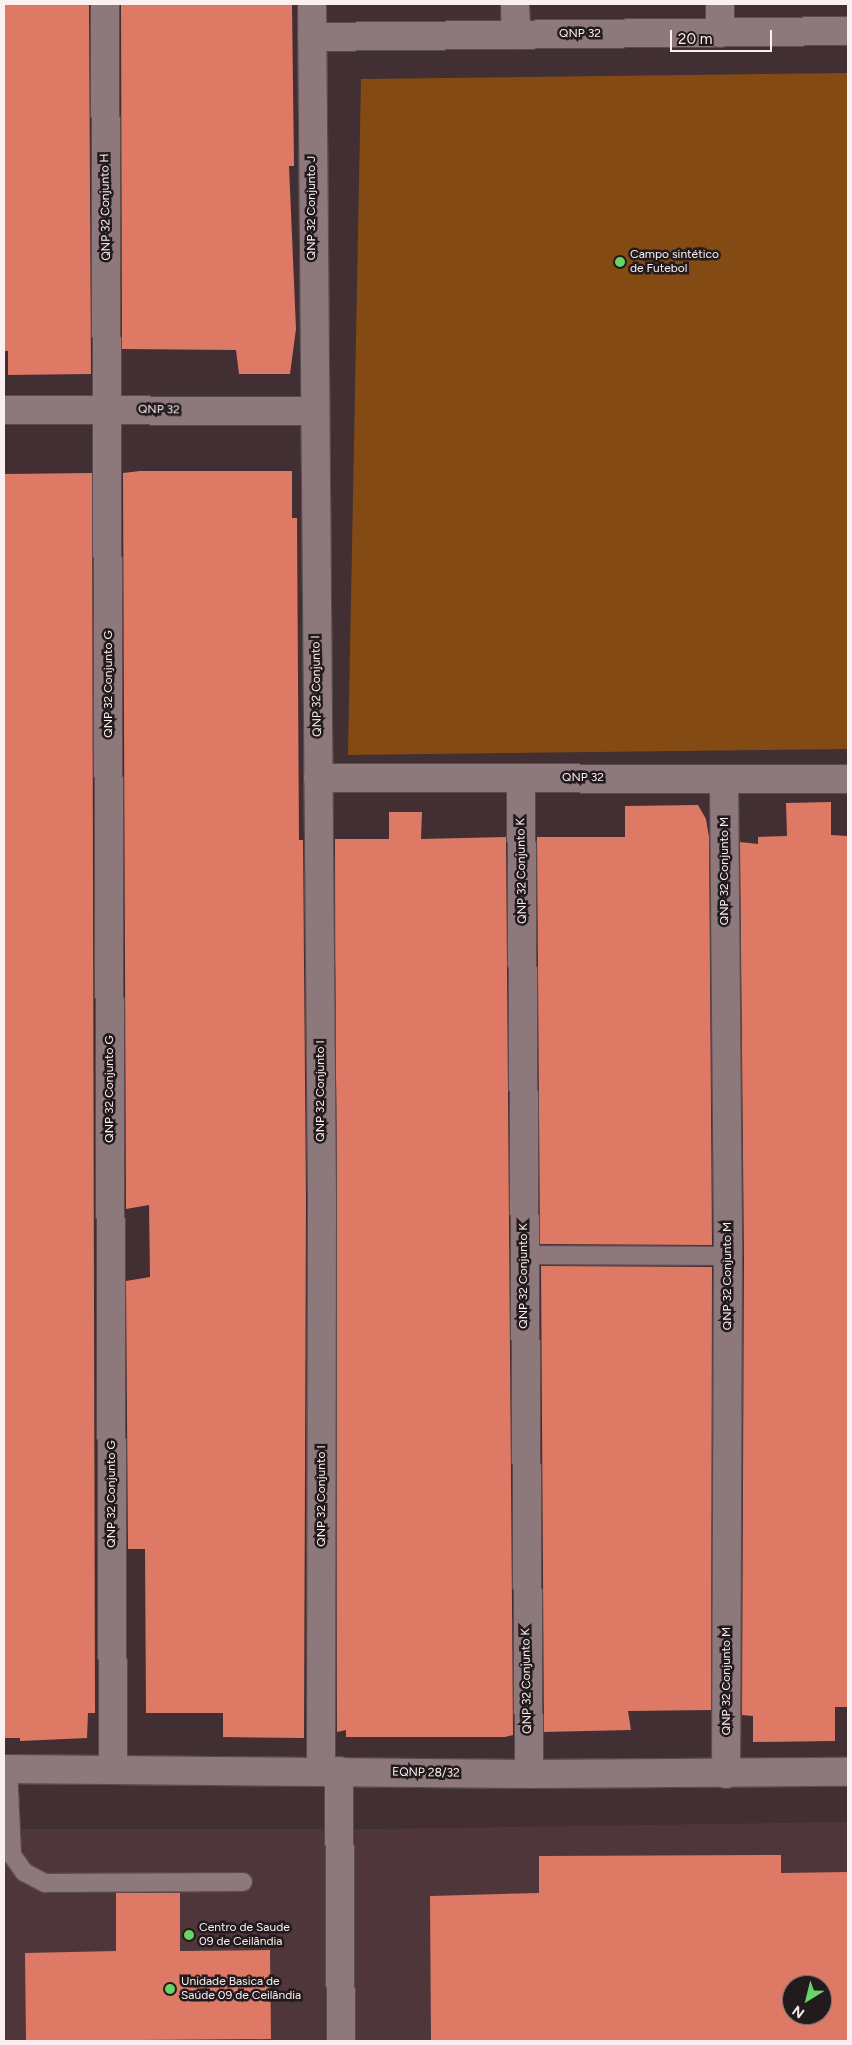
<!DOCTYPE html>
<meta charset="utf-8">
<style>
body{margin:0}
#map{position:relative;width:852px;height:2045px;overflow:hidden;background:#412f33;font-family:Figtree,sans-serif}
div>[style]{position:absolute}
.built>*{inset:0;background:#4f363b}
.green>*{inset:0;background:#834b13}
.building>*{inset:0;background:#dd7964}
.roads{filter:drop-shadow(1px 0 #5a4b4e) drop-shadow(-1px 0 #5a4b4e) drop-shadow(0 1px #5a4b4e) drop-shadow(0 -1px #5a4b4e)}
.lane>*{height:18px;margin:-9px;padding:0 9px;transform-origin:9px;border-radius:9px;background:#8d787c}
.street>*{height:28px;margin:-14px;padding:0 14px;transform-origin:14px;border-radius:14px;background:#8d787c}
.dots>*{width:14px;height:14px;translate:-50% -50%;box-sizing:border-box;border:2px solid #221a1c;border-radius:50%}
span{translate:-50% -50%;white-space:nowrap;text-align:center;line-height:1.15;-webkit-text-stroke:5px #221a1c;paint-order:stroke}
.street-label{font-size:12px;color:#fbeff1}
.poi-label{font-size:12px;color:#fbeff1}
.left{translate:0 -50%;text-align:left}
.frame{position:absolute;inset:0;border:5px solid #fbeff1;pointer-events:none}
.north{position:absolute;left:782px;top:1975px;width:50px;height:50px;box-sizing:border-box;background:#221a1c;border:1px solid #796f71;border-radius:50%;rotate:216deg;font-size:14px;font-weight:700;line-height:20px;text-align:center;color:#fbeff1}
.north::after{content:'';display:block;margin:auto;width:18px;height:22px;background:#68d465;clip-path:polygon(50% 0,100% 100%,50% 72%,0 100%)}
.scale{position:absolute;left:670px;top:30px;width:102px;height:22px;box-sizing:border-box;border:2px solid #fbeff1;border-top:0;padding-left:6px;font-size:15px;line-height:18px;white-space:nowrap;color:#fbeff1;-webkit-text-stroke:4px #221a1c;paint-order:stroke}
</style>
<div id="map">
<div class="built">
<div style="clip-path:polygon(evenodd,848px 1822px,848px 2041px,4px 2041px,4px 1829px,376px 1829px,848px 1822px,792px 1985px,822px 1985px,822px 2015px,792px 2015px,792px 1985px)"></div>
</div>
<div class="green">
<div style="clip-path:polygon(848px 73px,848px 749px,348px 755px,361px 79px)"></div>
</div>
<div class="building">
<div style="clip-path:polygon(4px 4px,89px 4px,91px 374px,8px 375px,8px 351px,4px 351px)"></div>
<div style="clip-path:polygon(121px 4px,292px 4px,294px 166px,289px 166px,296px 329px,290px 374px,239px 374px,236px 350px,122px 349px)"></div>
<div style="clip-path:polygon(140px 471px,292px 471px,292px 518px,297px 518px,299px 840px,303px 840px,306px 1200px,304px 1738px,223px 1737px,223px 1713px,146px 1713px,145px 1549px,128px 1549px,126px 1281px,150px 1277px,149px 1205px,126px 1209px,123px 473px)"></div>
<div style="clip-path:polygon(92px 473px,95px 1713px,88px 1713px,87px 1738px,20px 1741px,20px 1738px,4px 1738px,4px 474px)"></div>
<div style="clip-path:polygon(831px 802px,831px 835px,848px 836px,848px 1707px,835px 1707px,835px 1741px,753px 1742px,753px 1716px,742px 1715px,744px 1256px,740px 842px,758px 844px,758px 837px,787px 836px,786px 803px)"></div>
<div style="clip-path:polygon(698px 805px,706px 819px,709px 837px,712px 1245px,540px 1244px,537px 837px,625px 837px,625px 806px)"></div>
<div style="clip-path:polygon(389px 812px,422px 812px,421px 839px,506px 837px,513px 1735px,505px 1737px,346px 1737px,346px 1730px,337px 1732px,335px 839px,389px 839px)"></div>
<div style="clip-path:polygon(541px 1266px,712px 1267px,711px 1710px,628px 1711px,631px 1730px,544px 1732px)"></div>
<div style="clip-path:polygon(evenodd,781px 1855px,781px 1873px,848px 1872px,848px 2041px,431px 2041px,430px 1896px,539px 1893px,539px 1856px,781px 1855px,792px 1985px,822px 1985px,822px 2015px,792px 2015px,792px 1985px)"></div>
<div style="clip-path:polygon(116px 1893px,180px 1893px,180px 1951px,270px 1950px,271px 2039px,26px 2041px,25px 1953px,116px 1951px)"></div>
</div>
<div class="roads">
<div class="lane">
<div style="left:524px;top:1255px;width:204px;rotate:0.3deg"></div>
<div style="left:8px;top:1769px;width:86px;rotate:87.3deg"></div>
<div style="left:12px;top:1855px;width:21px;rotate:55deg"></div>
<div style="left:24px;top:1872px;width:24px;rotate:28deg"></div>
<div style="left:45px;top:1883px;width:198px;rotate:-0.3deg"></div>
</div>
<div class="street">
<div style="left:105px;top:4px;width:1765px;rotate:89.74deg"></div>
<div style="left:312px;top:4px;width:1196px;rotate:89.52deg"></div>
<div style="left:322px;top:1200px;width:571px;rotate:90.1deg"></div>
<div style="left:515px;top:4px;width:31px;rotate:88deg"></div>
<div style="left:720px;top:4px;width:29px;rotate:90deg"></div>
<div style="left:312px;top:37px;width:536px;rotate:-0.64deg"></div>
<div style="left:4px;top:410px;width:310px;rotate:0.2deg"></div>
<div style="left:318px;top:778px;width:530px;rotate:0.11deg"></div>
<div style="left:521px;top:778px;width:996px;rotate:89.54deg"></div>
<div style="left:724px;top:779px;width:477px;rotate:89.5deg"></div>
<div style="left:728px;top:1256px;width:518px;rotate:90.22deg"></div>
<div style="left:4px;top:1769px;width:525px;rotate:0.55deg"></div>
<div style="left:529px;top:1774px;width:319px;rotate:-0.4deg"></div>
<div style="left:339px;top:1771px;width:270px;rotate:89.6deg"></div>
</div>
</div>
<div class="dots">
<div style="left:620px;top:262px;background:#68d465"></div>
<div style="left:189px;top:1935px;background:#68d465"></div>
<div style="left:170px;top:1989px;background:#68d465"></div>
</div>
<div class="street-label">
<span style="left:580px;top:34px">QNP 32</span>
<span style="left:106px;top:207px;rotate:-91deg">QNP 32 Conjunto H</span>
<span style="left:312px;top:208px;rotate:-90deg">QNP 32 Conjunto J</span>
<span style="left:159px;top:410px;rotate:1deg">QNP 32</span>
<span style="left:109px;top:684px;rotate:-90deg">QNP 32 Conjunto G</span>
<span style="left:317px;top:686px;rotate:-91deg">QNP 32 Conjunto I</span>
<span style="left:583px;top:778px">QNP 32</span>
<span style="left:522px;top:871px;rotate:-91deg">QNP 32 Conjunto K</span>
<span style="left:725px;top:871px;rotate:-90deg">QNP 32 Conjunto M</span>
<span style="left:110px;top:1089px;rotate:-90deg">QNP 32 Conjunto G</span>
<span style="left:321px;top:1091px;rotate:-90deg">QNP 32 Conjunto I</span>
<span style="left:524px;top:1276px;rotate:-90deg">QNP 32 Conjunto K</span>
<span style="left:728px;top:1276px;rotate:-90deg">QNP 32 Conjunto M</span>
<span style="left:112px;top:1494px;rotate:-90deg">QNP 32 Conjunto G</span>
<span style="left:322px;top:1496px;rotate:-90deg">QNP 32 Conjunto I</span>
<span style="left:527px;top:1681px;rotate:-91deg">QNP 32 Conjunto K</span>
<span style="left:727px;top:1681px;rotate:-90deg">QNP 32 Conjunto M</span>
<span style="left:426px;top:1773px;rotate:1deg">EQNP 28/32</span>
</div>
<div class="poi-label">
<span class="left" style="left:630px;top:262px">Campo sintético<br>de Futebol</span>
<span class="left" style="left:199px;top:1935px">Centro de Saude<br>09 de Ceilândia</span>
<span class="left" style="left:181px;top:1989px">Unidade Basica de<br>Saúde 09 de Ceilândia</span>
</div>
<div class="frame"></div>
<div class="north">N</div>
<div class="scale">20 m</div>
</div>
